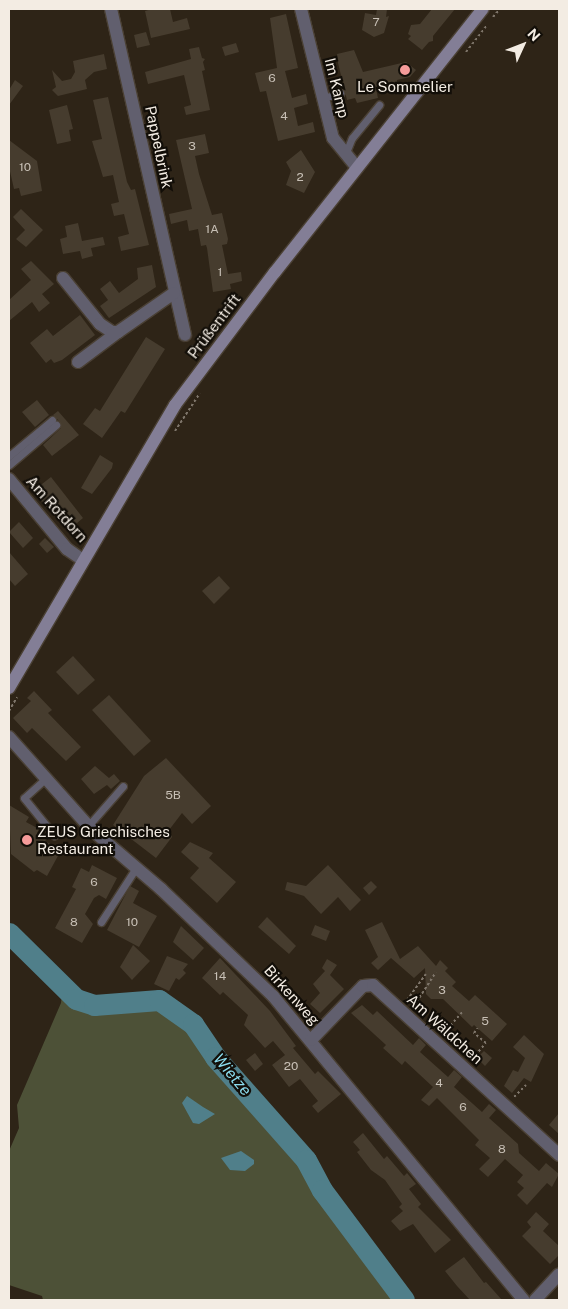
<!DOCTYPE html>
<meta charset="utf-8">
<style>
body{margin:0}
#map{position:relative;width:568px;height:1309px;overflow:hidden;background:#2e2417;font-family:"Public Sans",sans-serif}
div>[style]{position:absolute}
.green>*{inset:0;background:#4d5137}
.water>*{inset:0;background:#507f8a}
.river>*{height:21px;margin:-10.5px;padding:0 10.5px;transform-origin:10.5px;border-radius:10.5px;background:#507f8a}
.building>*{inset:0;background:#463c2e}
.path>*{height:2px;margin-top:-1px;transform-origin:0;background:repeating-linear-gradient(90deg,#7f766b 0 2.5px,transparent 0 5px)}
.roads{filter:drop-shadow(1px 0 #4a4034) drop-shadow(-1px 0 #4a4034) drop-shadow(0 1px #4a4034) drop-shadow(0 -1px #4a4034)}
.lane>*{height:7px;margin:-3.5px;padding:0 3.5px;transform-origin:3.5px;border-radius:3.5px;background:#615f6e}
.street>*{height:12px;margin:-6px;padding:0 6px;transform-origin:6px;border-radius:6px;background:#615f6e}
.secondary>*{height:12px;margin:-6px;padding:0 6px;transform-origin:6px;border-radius:6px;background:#837e96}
.dots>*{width:14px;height:14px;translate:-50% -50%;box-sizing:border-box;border:2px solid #120e08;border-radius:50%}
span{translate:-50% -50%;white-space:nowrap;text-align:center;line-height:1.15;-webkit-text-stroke:4.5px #120e08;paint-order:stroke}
.number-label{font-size:12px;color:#c8c0b6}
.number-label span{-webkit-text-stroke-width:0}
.poi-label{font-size:15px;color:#f3ece3}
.left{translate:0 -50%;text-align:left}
.street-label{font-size:15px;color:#f3ece3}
.water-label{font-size:16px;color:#8bdcee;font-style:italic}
.frame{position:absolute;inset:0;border:10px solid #f3ece3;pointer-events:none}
.north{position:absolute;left:498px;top:20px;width:50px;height:50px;-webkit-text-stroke:4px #120e08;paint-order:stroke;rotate:47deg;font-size:14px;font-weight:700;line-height:20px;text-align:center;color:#f3ece3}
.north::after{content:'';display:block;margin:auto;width:18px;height:22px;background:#f3ece3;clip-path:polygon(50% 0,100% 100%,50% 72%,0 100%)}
</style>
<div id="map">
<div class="green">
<div style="clip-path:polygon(63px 983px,78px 995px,95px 1002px,161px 996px,196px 1022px,217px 1055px,268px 1116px,309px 1158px,327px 1188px,409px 1300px,43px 1300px,42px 1296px,9px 1285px,9px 1151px,19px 1128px,17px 1105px,61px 1003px)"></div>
</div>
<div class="water">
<div style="clip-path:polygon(187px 1096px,203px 1107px,215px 1114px,199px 1124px,193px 1123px,182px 1103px)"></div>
<div style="clip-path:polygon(241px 1151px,254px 1160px,254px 1164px,245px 1171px,230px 1170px,221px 1158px)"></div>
</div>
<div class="river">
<div style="left:9px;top:933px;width:94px;rotate:44.6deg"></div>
<div style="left:76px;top:999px;width:19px;rotate:18deg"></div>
<div style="left:94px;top:1005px;width:65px;rotate:-4.4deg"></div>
<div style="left:159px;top:1000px;width:42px;rotate:35.2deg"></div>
<div style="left:193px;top:1024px;width:40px;rotate:56deg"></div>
<div style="left:215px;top:1057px;width:137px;rotate:48.5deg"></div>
<div style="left:306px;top:1160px;width:34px;rotate:62deg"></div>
<div style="left:322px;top:1190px;width:137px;rotate:53.3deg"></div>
</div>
<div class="building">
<div style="clip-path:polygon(152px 9px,170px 9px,173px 22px,187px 18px,190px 29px,151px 38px,145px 11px)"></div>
<div style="clip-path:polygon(377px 9px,387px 9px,386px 17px,389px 16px,384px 33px,374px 37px,362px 30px,365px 13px,376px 15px)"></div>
<div style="clip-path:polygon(432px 9px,455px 9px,433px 36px,433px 41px,429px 42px,422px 50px,408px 39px,411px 36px,408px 34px,411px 25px,420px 24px)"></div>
<div style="clip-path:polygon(286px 14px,298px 68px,285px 71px,292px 98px,306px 94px,308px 104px,294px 108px,298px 126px,313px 122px,315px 132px,278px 141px,266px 91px,260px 92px,255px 73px,277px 68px,270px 18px)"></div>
<div style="clip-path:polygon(146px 32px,150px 45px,137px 48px,134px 35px)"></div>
<div style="clip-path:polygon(236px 43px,239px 52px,225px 56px,222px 47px)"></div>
<div style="clip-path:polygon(199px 47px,202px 58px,205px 59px,203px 62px,205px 70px,202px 71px,210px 110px,186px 115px,184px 107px,191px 105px,184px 75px,148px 84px,145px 72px,191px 59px,189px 49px)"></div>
<div style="clip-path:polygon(354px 50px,363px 72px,406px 62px,416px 70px,410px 77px,397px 80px,397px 83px,376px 89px,378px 98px,357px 103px,355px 98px,347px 100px,338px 63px,337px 54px)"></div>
<div style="clip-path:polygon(104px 54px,107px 69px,94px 72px,85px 80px,87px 89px,58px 96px,52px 90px,56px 87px,52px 70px,62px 81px,71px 79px,75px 72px,73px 61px)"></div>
<div style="clip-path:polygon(15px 80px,23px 86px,9px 105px,9px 90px)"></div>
<div style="clip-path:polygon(108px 97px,127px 182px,131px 190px,135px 189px,149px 245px,121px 251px,118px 237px,129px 234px,124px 214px,114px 216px,111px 204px,119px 202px,113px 175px,103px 177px,92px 141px,102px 139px,93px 100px)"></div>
<div style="clip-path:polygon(67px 105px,73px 129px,69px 130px,71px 141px,57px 144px,49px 110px)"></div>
<div style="clip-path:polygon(205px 134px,209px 153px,195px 156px,199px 174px,212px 215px,222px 213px,228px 239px,227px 244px,222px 245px,228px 274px,241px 272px,242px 281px,230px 284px,231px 289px,213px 292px,207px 248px,206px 245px,201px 246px,198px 229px,189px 231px,187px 220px,171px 224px,169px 214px,192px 209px,176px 140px)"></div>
<div style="clip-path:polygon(9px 140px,37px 161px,42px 191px,21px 196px,19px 188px,14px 189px,9px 167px)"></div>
<div style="clip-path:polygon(301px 150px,315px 172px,304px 193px,286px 185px,291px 171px,286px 162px)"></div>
<div style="clip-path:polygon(21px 209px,43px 230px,26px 247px,16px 239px,25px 230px,13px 217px)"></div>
<div style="clip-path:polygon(78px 223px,82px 241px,103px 237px,105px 245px,91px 248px,93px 256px,82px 259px,80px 251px,63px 254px,60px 239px,67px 237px,65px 226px)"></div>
<div style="clip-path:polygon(31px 261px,54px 284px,42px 294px,50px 303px,39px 312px,32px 302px,9px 321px,9px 300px,31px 280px,21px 269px)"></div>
<div style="clip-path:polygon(152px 265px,156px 287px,109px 318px,100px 306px,108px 300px,100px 289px,110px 281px,119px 293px,138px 279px,137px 268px)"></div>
<div style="clip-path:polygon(80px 315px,95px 335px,62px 360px,54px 363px,51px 359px,46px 363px,30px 343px,47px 329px,53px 336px)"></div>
<div style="clip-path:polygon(146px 337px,165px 349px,125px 413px,121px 411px,102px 438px,83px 424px,95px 408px,100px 411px)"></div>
<div style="clip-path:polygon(37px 400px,49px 415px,35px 427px,22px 412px)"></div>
<div style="clip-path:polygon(58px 411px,79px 435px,52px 456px,43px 445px,61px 428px,60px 422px,53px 415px)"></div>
<div style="clip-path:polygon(100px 455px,113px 463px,112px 468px,92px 494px,81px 488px)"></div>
<div style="clip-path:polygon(51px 477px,83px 518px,71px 528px,54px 508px,50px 511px,33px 491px)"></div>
<div style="clip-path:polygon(19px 522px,33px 538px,23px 548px,9px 532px)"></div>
<div style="clip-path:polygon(45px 538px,54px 547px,47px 553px,39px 544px)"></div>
<div style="clip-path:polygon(9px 552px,28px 574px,15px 586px,9px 579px)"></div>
<div style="clip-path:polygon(219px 576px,230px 588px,214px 604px,202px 591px)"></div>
<div style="clip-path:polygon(73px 656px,95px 680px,78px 695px,56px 672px)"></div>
<div style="clip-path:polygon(34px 691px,52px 710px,48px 713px,81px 747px,66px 761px,32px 728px,27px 733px,13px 718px,31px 701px,27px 698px)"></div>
<div style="clip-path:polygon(109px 695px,151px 741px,134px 756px,92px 710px)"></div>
<div style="clip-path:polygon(166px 758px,211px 806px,192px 824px,182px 813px,169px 830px,172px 837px,156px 858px,113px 825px,144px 776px)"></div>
<div style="clip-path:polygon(95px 766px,109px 778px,114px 774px,120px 781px,111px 789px,107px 785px,94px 794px,81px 779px)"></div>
<div style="clip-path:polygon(9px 805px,29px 817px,26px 822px,39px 829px,37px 833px,47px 839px,45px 841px,54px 846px,52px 850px,59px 854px,47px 876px,37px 870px,34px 872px,11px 854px)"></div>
<div style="clip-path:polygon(190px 842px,213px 853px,209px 858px,236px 882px,217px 903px,190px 878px,199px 868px,181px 852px)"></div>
<div style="clip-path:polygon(92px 865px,117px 878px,106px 899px,99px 895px,94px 898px,85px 914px,93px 924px,82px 943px,55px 928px,76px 889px,72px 887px,81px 868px,89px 872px)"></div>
<div style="clip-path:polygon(328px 865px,361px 900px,350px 911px,338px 897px,321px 914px,304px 896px,285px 890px,287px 882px,306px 886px)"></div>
<div style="clip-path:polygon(371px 881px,377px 887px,369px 895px,363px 888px)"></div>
<div style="clip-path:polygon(130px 886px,139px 891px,133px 903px,157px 916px,139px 947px,107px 930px)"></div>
<div style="clip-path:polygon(267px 917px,296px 946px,289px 954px,258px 927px)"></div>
<div style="clip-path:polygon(382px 922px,400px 959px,418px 946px,436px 966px,440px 960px,448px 968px,445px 971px,456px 982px,452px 986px,469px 1001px,475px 995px,507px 1024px,492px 1041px,474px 1025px,472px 1027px,443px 999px,431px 999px,426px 994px,425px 968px,414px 978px,391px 958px,378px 970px,371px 963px,378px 957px,365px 930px)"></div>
<div style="clip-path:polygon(315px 925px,330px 931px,326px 941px,311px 935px)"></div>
<div style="clip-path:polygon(181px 926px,204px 948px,193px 960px,173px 942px)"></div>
<div style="clip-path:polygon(133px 945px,150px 961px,132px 980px,120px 967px)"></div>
<div style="clip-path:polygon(167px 956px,188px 964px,183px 970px,186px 973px,179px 980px,176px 978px,169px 991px,154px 984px)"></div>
<div style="clip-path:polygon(220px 958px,270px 1011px,296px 1046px,293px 1048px,315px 1074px,318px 1071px,341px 1094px,318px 1113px,312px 1106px,318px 1101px,300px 1079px,289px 1087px,272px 1065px,285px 1055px,273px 1041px,265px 1048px,244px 1025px,248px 1015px,223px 992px,220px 995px,202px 978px)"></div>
<div style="clip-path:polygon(327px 959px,337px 965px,330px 975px,344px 989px,320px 1013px,310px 1004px,320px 993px,313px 984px,325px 971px,322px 968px)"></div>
<div style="clip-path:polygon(362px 1005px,373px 1015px,377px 1011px,413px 1045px,419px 1038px,426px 1045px,420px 1052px,448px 1077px,454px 1070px,462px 1077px,454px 1087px,482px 1112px,489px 1104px,496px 1110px,489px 1118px,518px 1144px,519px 1153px,539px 1171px,546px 1163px,559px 1174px,552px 1187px,547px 1183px,527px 1205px,517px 1195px,524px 1188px,517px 1182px,523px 1175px,505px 1159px,488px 1177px,479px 1169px,490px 1158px,475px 1145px,479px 1140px,437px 1098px,429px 1106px,421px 1100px,433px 1087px,405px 1061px,402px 1065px,383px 1048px,386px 1045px,351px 1013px)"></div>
<div style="clip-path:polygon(524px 1035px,544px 1054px,531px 1082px,524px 1078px,512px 1093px,504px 1086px,513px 1070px,518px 1072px,525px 1058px,513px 1047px)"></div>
<div style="clip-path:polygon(484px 1051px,492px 1058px,485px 1066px,477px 1058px)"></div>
<div style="clip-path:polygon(255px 1053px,263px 1064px,255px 1071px,246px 1060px)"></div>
<div style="clip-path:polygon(559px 1113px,559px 1134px,549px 1125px)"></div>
<div style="clip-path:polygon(363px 1133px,384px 1159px,387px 1156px,404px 1176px,407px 1173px,416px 1184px,409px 1189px,421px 1204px,418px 1207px,451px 1240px,435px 1253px,413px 1224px,400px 1231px,391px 1221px,403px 1211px,399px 1207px,402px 1204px,385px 1180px,371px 1170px,357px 1152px,360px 1150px,353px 1142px)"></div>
<div style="clip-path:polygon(536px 1212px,549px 1224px,543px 1231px,559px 1246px,559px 1255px,550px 1264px,522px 1236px,531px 1227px,527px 1222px)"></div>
<div style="clip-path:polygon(464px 1257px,484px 1283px,486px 1282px,502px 1300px,470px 1300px,457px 1286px,445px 1271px)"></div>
</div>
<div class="path">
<div style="left:493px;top:17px;width:11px;rotate:-49deg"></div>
<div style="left:466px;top:52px;width:33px;rotate:-52deg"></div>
<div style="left:192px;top:345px;width:13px;rotate:63deg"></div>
<div style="left:175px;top:431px;width:45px;rotate:-56.7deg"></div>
<div style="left:9px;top:711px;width:16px;rotate:-60deg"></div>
<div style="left:407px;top:1000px;width:32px;rotate:-54deg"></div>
<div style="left:414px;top:1006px;width:40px;rotate:-57.1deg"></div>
<div style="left:444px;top:1033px;width:29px;rotate:-49deg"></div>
<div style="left:472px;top:1059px;width:21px;rotate:-49deg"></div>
<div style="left:486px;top:1043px;width:16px;rotate:-140deg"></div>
<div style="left:474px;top:1033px;width:6px;rotate:-51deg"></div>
<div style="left:514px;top:1097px;width:17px;rotate:-45deg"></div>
</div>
<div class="roads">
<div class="lane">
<div style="left:323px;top:98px;width:18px;rotate:-16deg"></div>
<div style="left:345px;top:155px;width:18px;rotate:-68deg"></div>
<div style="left:352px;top:138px;width:43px;rotate:-50.7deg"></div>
<div style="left:9px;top:456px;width:56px;rotate:-39.9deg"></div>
<div style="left:9px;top:465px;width:62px;rotate:-40.4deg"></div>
<div style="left:45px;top:779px;width:28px;rotate:138deg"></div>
<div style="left:24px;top:798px;width:48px;rotate:51deg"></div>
<div style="left:88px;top:826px;width:53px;rotate:-48.8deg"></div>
<div style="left:101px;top:922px;width:64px;rotate:-57.1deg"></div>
</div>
<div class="street">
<div style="left:111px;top:9px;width:334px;rotate:77.2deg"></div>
<div style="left:301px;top:9px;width:133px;rotate:76.1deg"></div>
<div style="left:333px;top:138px;width:38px;rotate:51deg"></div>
<div style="left:63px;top:278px;width:59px;rotate:51.2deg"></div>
<div style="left:100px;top:324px;width:14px;rotate:34deg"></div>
<div style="left:112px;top:332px;width:6px"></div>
<div style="left:118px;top:332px;width:68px;rotate:-34.9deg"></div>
<div style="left:78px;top:362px;width:50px;rotate:-36.9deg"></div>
<div style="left:9px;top:479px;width:91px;rotate:50.4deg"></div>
<div style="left:67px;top:549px;width:19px;rotate:35deg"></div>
<div style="left:9px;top:737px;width:125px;rotate:48.3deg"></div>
<div style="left:92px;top:830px;width:91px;rotate:40.5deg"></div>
<div style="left:161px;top:889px;width:155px;rotate:43.7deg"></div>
<div style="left:273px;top:996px;width:394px;rotate:50.5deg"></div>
<div style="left:311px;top:1040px;width:75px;rotate:-46.1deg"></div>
<div style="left:363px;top:986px;width:10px;rotate:-6deg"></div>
<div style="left:373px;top:985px;width:252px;rotate:42.4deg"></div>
<div style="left:535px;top:1300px;width:35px;rotate:-47deg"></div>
</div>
<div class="secondary">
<div style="left:9px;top:688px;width:328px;rotate:-59.6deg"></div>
<div style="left:175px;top:405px;width:166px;rotate:-53.1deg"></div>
<div style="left:275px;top:272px;width:335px;rotate:-51.7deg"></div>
</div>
</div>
<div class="dots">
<div style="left:405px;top:70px;background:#f59b9a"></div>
<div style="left:27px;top:840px;background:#f59b9a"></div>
</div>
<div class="number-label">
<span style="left:376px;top:23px">7</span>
<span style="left:272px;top:79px">6</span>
<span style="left:284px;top:117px">4</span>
<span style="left:192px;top:147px">3</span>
<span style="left:25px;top:168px">10</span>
<span style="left:300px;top:178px">2</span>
<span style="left:212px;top:230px">1A</span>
<span style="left:220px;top:273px">1</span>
<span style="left:173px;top:796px">5B</span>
<span style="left:94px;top:883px">6</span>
<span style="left:74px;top:923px">8</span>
<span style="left:132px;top:923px">10</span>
<span style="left:220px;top:977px">14</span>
<span style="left:442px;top:991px">3</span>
<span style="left:485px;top:1022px">5</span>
<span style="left:291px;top:1067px">20</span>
<span style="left:439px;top:1084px">4</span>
<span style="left:463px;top:1108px">6</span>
<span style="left:502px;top:1150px">8</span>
</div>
<div class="poi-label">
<span style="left:405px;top:87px">Le Sommelier</span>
<span class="left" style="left:37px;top:840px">ZEUS Griechisches<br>Restaurant</span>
</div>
<div class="street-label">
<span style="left:337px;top:88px;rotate:76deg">Im Kamp</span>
<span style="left:159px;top:147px;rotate:78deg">Pappelbrink</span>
<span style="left:214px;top:326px;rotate:-53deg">Prüßentrift</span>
<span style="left:57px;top:509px;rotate:48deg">Am Rotdorn</span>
<span style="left:292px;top:995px;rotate:48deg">Birkenweg</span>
<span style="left:445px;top:1029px;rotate:42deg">Am Wäldchen</span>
</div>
<div class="water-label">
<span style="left:232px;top:1075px;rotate:50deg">Wietze</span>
</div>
<div class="frame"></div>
<div class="north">N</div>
</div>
